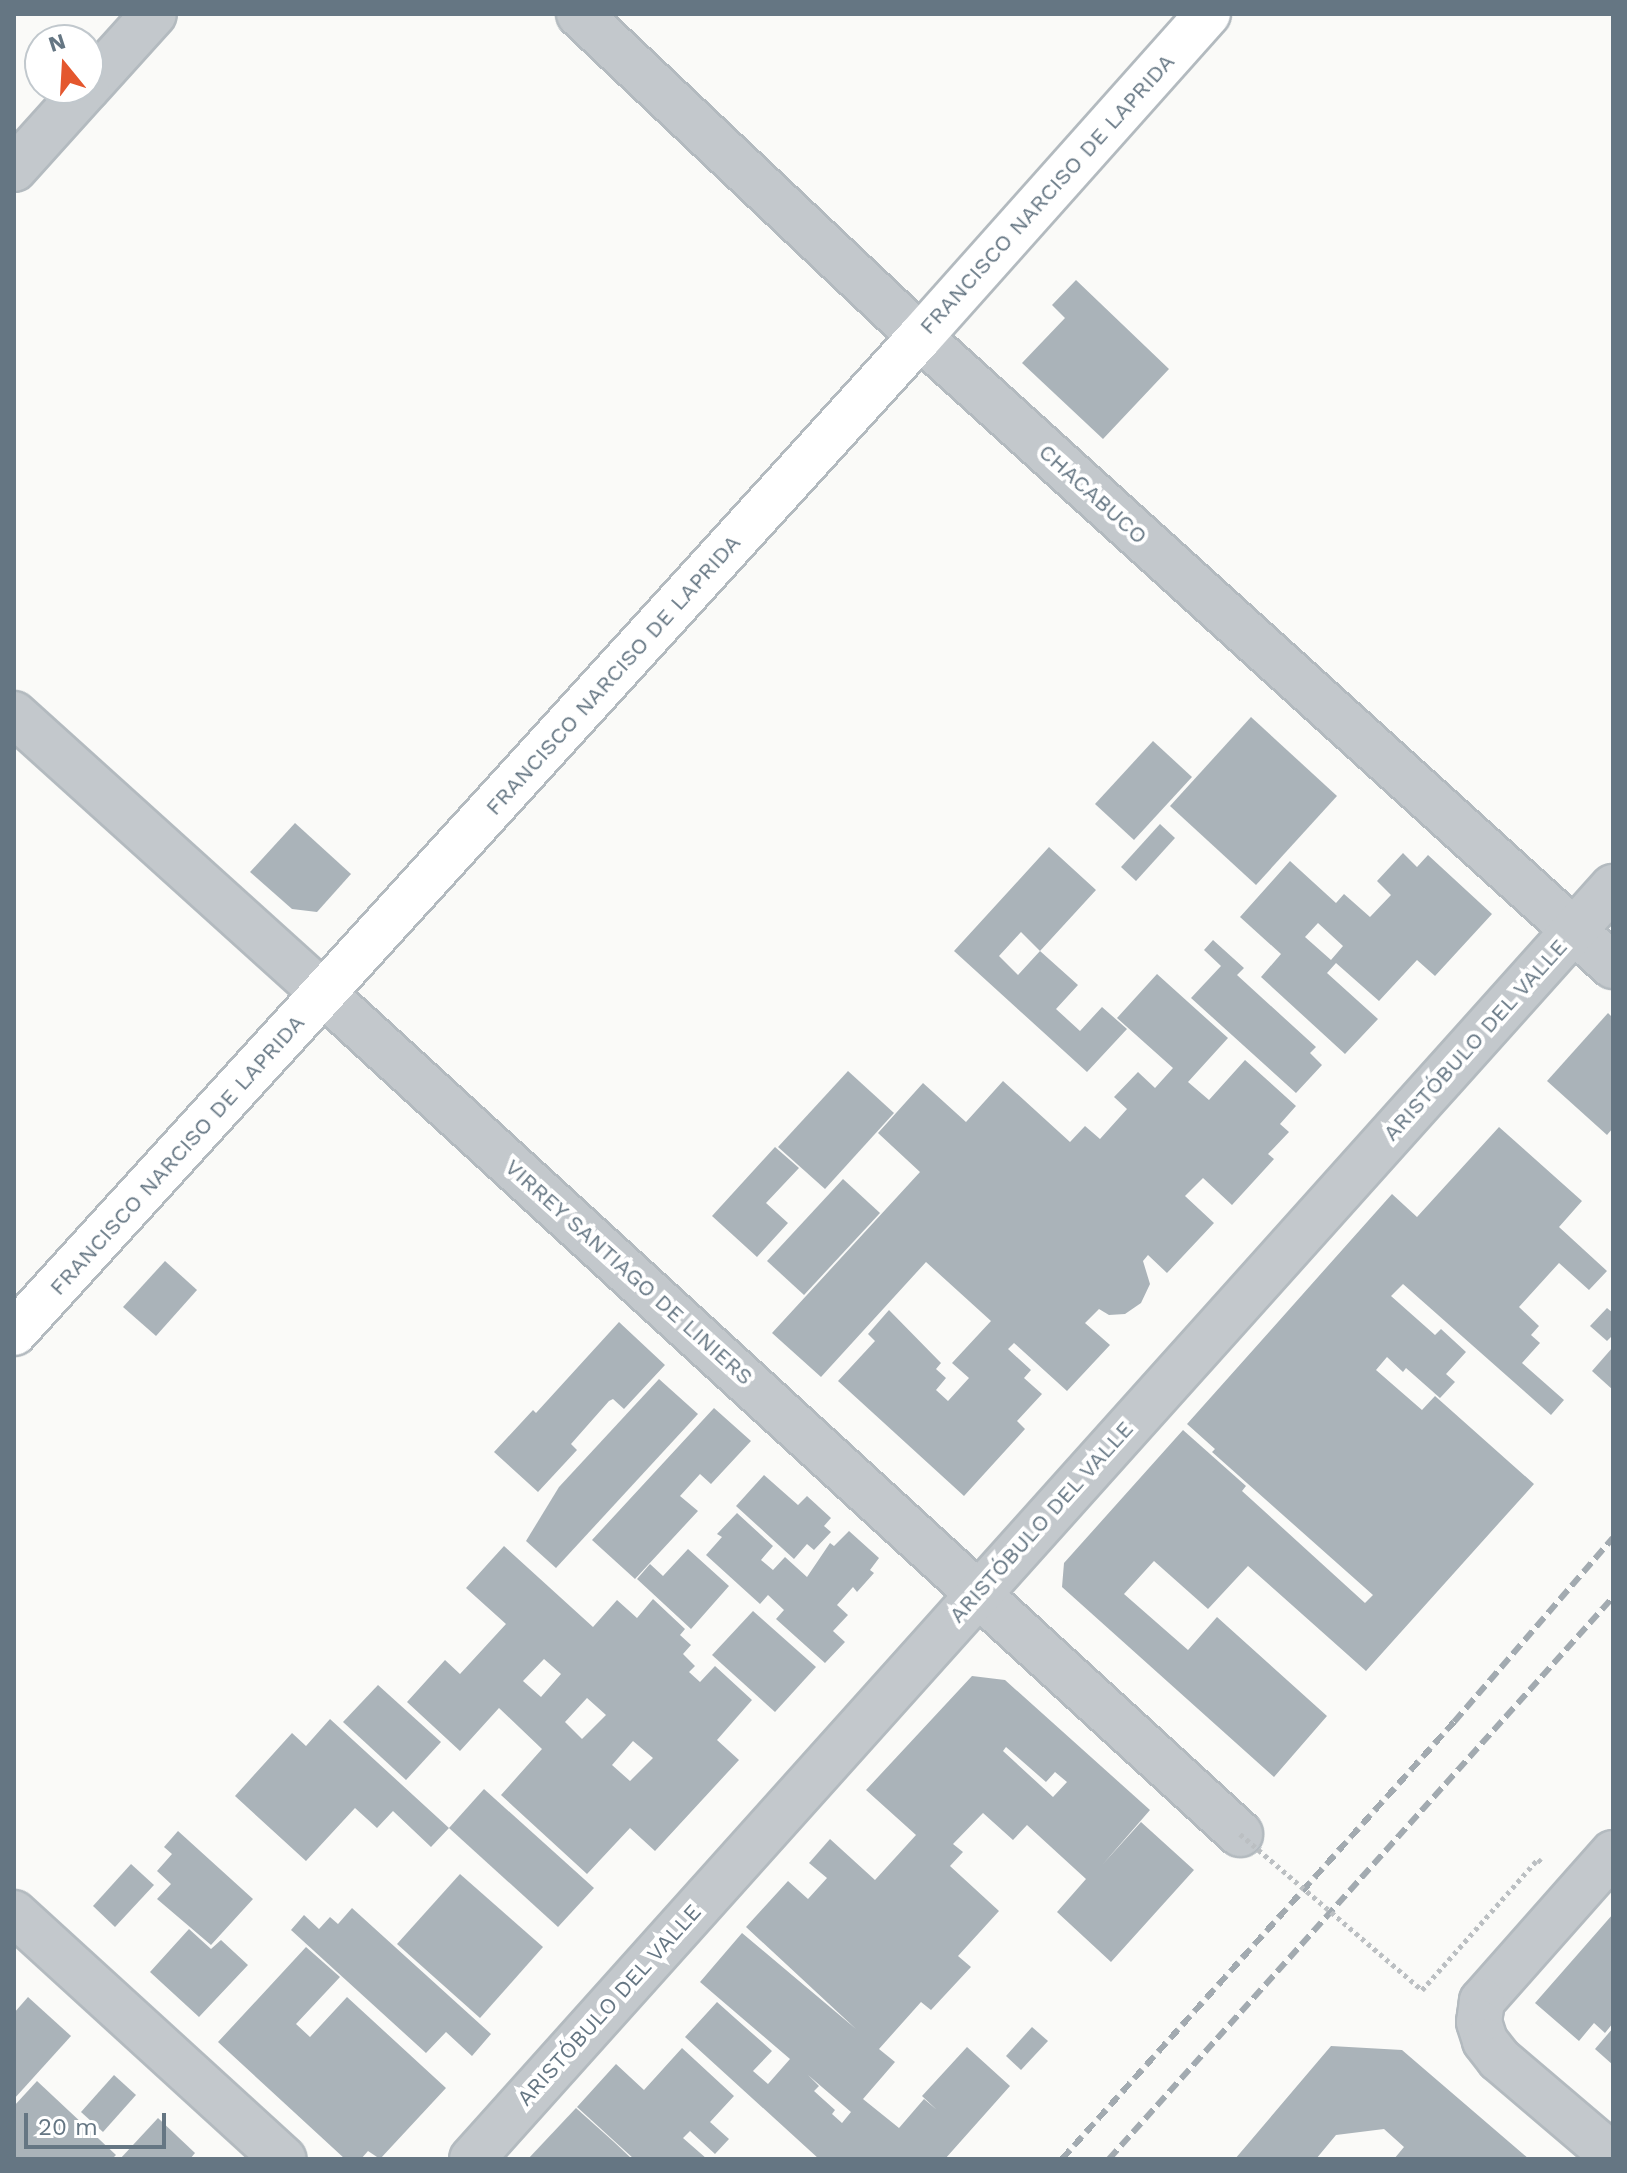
<!DOCTYPE html>
<meta charset="utf-8">
<style>
body{margin:0}
#map{position:relative;width:1627px;height:2173px;overflow:hidden;background:#fafaf8;font-family:"Work Sans",sans-serif}
div>[style]{position:absolute}
.building>*{inset:0;background:#aab3b9}
.path>*{height:5px;margin-top:-2.5px;transform-origin:0;background:repeating-linear-gradient(90deg,#bbbfc2 0 4px,transparent 0 8px)}
.roads{filter:drop-shadow(2px 0 #b3babf) drop-shadow(-2px 0 #b3babf) drop-shadow(0 2px #b3babf) drop-shadow(0 -2px #b3babf)}
.street>*{height:44px;margin:-22px;padding:0 22px;transform-origin:22px;border-radius:22px;background:#c3c8cc}
.secondary>*{height:44px;margin:-22px;padding:0 22px;transform-origin:22px;border-radius:22px;background:#fff}
.rail>*{height:6px;margin-top:-3px;transform-origin:0;background:repeating-linear-gradient(90deg,#a2aab0 0 12px,transparent 0 18px)}
.path-bridge>*{height:5px;margin-top:-2.5px;transform-origin:0;background:repeating-linear-gradient(90deg,#bbbfc2 0 4px,transparent 0 8px)}
span{translate:-50% -50%;white-space:nowrap;text-align:center;line-height:1.15;-webkit-text-stroke:8px #fff;paint-order:stroke}
.street-label{font-size:22px;color:#657683}
.frame{position:absolute;inset:0;border:16px solid #657683;pointer-events:none}
.north{position:absolute;left:24px;top:24px;width:80px;height:80px;box-sizing:border-box;background:#fff;border:2px solid #c1c8cd;border-radius:50%;rotate:342deg;font-size:22px;font-weight:700;line-height:32px;text-align:center;color:#657683}
.north::after{content:'';display:block;margin:auto;width:28px;height:36px;background:#e4572e;clip-path:polygon(50% 0,100% 100%,50% 72%,0 100%)}
.scale{position:absolute;left:24px;top:2113px;width:142px;height:36px;box-sizing:border-box;border:4px solid #657683;border-top:0;padding-left:10px;font-size:24px;line-height:28px;white-space:nowrap;color:#657683;-webkit-text-stroke:6px #fff;paint-order:stroke}
</style>
<div id="map">
<div class="building">
<div style="clip-path:polygon(1076px 280px,1169px 369px,1103px 439px,1022px 363px,1065px 318px,1052px 305px)"></div>
<div style="clip-path:polygon(1251px 717px,1337px 796px,1256px 885px,1170px 806px)"></div>
<div style="clip-path:polygon(1153px 741px,1192px 777px,1134px 840px,1095px 804px)"></div>
<div style="clip-path:polygon(295px 823px,351px 874px,317px 912px,292px 909px,250px 872px)"></div>
<div style="clip-path:polygon(1160px 824px,1175px 838px,1136px 881px,1121px 867px)"></div>
<div style="clip-path:polygon(1049px 847px,1096px 890px,1040px 951px,1021px 932px,999px 956px,1018px 975px,1040px 951px,1078px 985px,1056px 1009px,1080px 1031px,1102px 1007px,1127px 1029px,1087px 1072px,954px 951px)"></div>
<div style="clip-path:polygon(evenodd,1403px 853px,1417px 867px,1428px 855px,1492px 914px,1435px 976px,1417px 960px,1379px 1001px,1336px 963px,1327px 973px,1378px 1019px,1345px 1054px,1261px 977px,1281px 954px,1240px 917px,1290px 861px,1336px 903px,1344px 894px,1370px 917px,1391px 895px,1377px 881px,1403px 853px,1318px 923px,1343px 946px,1331px 960px,1305px 937px,1318px 923px)"></div>
<div style="clip-path:polygon(1213px 940px,1244px 968px,1237px 975px,1316px 1047px,1310px 1053px,1322px 1065px,1296px 1093px,1191px 998px,1221px 966px,1204px 950px)"></div>
<div style="clip-path:polygon(1157px 974px,1228px 1038px,1188px 1082px,1209px 1100px,1245px 1060px,1296px 1106px,1280px 1124px,1289px 1132px,1268px 1154px,1274px 1159px,1232px 1205px,1203px 1178px,1185px 1196px,1214px 1223px,1167px 1273px,1148px 1255px,1143px 1261px,1150px 1284px,1141px 1303px,1125px 1314px,1109px 1315px,1099px 1309px,1085px 1323px,1110px 1345px,1067px 1391px,1014px 1343px,1008px 1349px,1031px 1370px,1024px 1378px,1042px 1394px,1017px 1421px,1025px 1429px,964px 1496px,838px 1381px,875px 1341px,868px 1334px,889px 1310px,941px 1363px,936px 1369px,946px 1378px,936px 1390px,948px 1401px,969px 1378px,952px 1363px,991px 1321px,926px 1262px,821px 1377px,772px 1333px,920px 1172px,878px 1133px,923px 1083px,966px 1122px,1003px 1081px,1070px 1142px,1085px 1126px,1100px 1139px,1127px 1109px,1114px 1097px,1138px 1072px,1155px 1088px,1173px 1068px,1117px 1018px)"></div>
<div style="clip-path:polygon(1608px 1013px,1613px 1018px,1613px 1128px,1607px 1135px,1547px 1081px)"></div>
<div style="clip-path:polygon(848px 1071px,894px 1113px,825px 1189px,778px 1147px)"></div>
<div style="clip-path:polygon(1499px 1127px,1582px 1201px,1559px 1227px,1607px 1271px,1589px 1290px,1559px 1263px,1519px 1307px,1539px 1326px,1531px 1335px,1540px 1343px,1522px 1363px,1564px 1400px,1551px 1415px,1403px 1284px,1391px 1296px,1435px 1335px,1441px 1329px,1466px 1352px,1446px 1374px,1455px 1382px,1440px 1398px,1406px 1368px,1403px 1372px,1387px 1357px,1376px 1370px,1422px 1410px,1435px 1396px,1534px 1484px,1366px 1671px,1248px 1566px,1208px 1609px,1154px 1561px,1124px 1594px,1188px 1650px,1217px 1617px,1327px 1716px,1274px 1777px,1062px 1587px,1064px 1563px,1183px 1430px,1246px 1486px,1242px 1491px,1365px 1603px,1373px 1595px,1212px 1452px,1215px 1449px,1187px 1424px,1392px 1194px,1417px 1217px)"></div>
<div style="clip-path:polygon(775px 1147px,799px 1168px,766px 1203px,788px 1223px,757px 1257px,712px 1216px)"></div>
<div style="clip-path:polygon(843px 1179px,880px 1213px,804px 1295px,767px 1261px)"></div>
<div style="clip-path:polygon(165px 1261px,197px 1290px,156px 1336px,123px 1307px)"></div>
<div style="clip-path:polygon(1607px 1308px,1613px 1313px,1613px 1335px,1607px 1341px,1590px 1326px)"></div>
<div style="clip-path:polygon(619px 1322px,665px 1365px,624px 1409px,613px 1399px,609px 1401px,571px 1444px,577px 1450px,538px 1492px,494px 1452px,533px 1410px,536px 1413px)"></div>
<div style="clip-path:polygon(1613px 1347px,1613px 1390px,1592px 1371px)"></div>
<div style="clip-path:polygon(659px 1379px,698px 1414px,556px 1568px,526px 1541px,559px 1487px)"></div>
<div style="clip-path:polygon(714px 1408px,751px 1441px,711px 1484px,700px 1474px,680px 1496px,698px 1511px,635px 1579px,592px 1540px)"></div>
<div style="clip-path:polygon(764px 1475px,798px 1505px,807px 1496px,831px 1518px,824px 1526px,831px 1532px,814px 1550px,807px 1544px,794px 1559px,736px 1506px)"></div>
<div style="clip-path:polygon(737px 1513px,773px 1546px,761px 1560px,773px 1570px,785px 1557px,807px 1577px,830px 1543px,834px 1546px,849px 1531px,879px 1558px,870px 1570px,874px 1573px,857px 1592px,853px 1587px,837px 1605px,848px 1615px,833px 1631px,845px 1642px,825px 1663px,776px 1619px,784px 1610px,768px 1595px,760px 1604px,706px 1555px,722px 1537px,717px 1534px)"></div>
<div style="clip-path:polygon(evenodd,504px 1546px,593px 1627px,617px 1600px,637px 1618px,653px 1599px,685px 1629px,680px 1635px,691px 1645px,683px 1654px,695px 1666px,689px 1672px,700px 1682px,715px 1666px,752px 1700px,717px 1740px,739px 1760px,655px 1851px,630px 1828px,587px 1874px,501px 1795px,542px 1749px,499px 1708px,460px 1751px,407px 1702px,445px 1660px,460px 1674px,506px 1624px,466px 1588px,504px 1546px,544px 1659px,561px 1674px,541px 1697px,523px 1681px,544px 1659px,504px 1546px,587px 1698px,606px 1715px,582px 1739px,565px 1722px,587px 1698px,504px 1546px,633px 1741px,653px 1758px,630px 1781px,612px 1765px,633px 1741px)"></div>
<div style="clip-path:polygon(688px 1549px,729px 1586px,691px 1629px,637px 1579px,650px 1564px,663px 1576px)"></div>
<div style="clip-path:polygon(753px 1611px,816px 1667px,775px 1712px,712px 1655px)"></div>
<div style="clip-path:polygon(evenodd,972px 1676px,1005px 1680px,1150px 1810px,1103px 1864px,1141px 1822px,1194px 1870px,1111px 1962px,1057px 1912px,1086px 1879px,1027px 1825px,1013px 1840px,983px 1813px,953px 1844px,963px 1852px,950px 1866px,999px 1911px,958px 1956px,971px 1967px,931px 2010px,921px 2002px,879px 2049px,895px 2062px,863px 2099px,899px 2128px,924px 2099px,937px 2110px,922px 2096px,967px 2047px,1010px 2086px,945px 2159px,819px 2159px,685px 2037px,717px 2002px,772px 2051px,753px 2071px,768px 2084px,790px 2059px,700px 1982px,742px 1933px,856px 2029px,746px 1927px,788px 1881px,808px 1899px,827px 1878px,809px 1863px,830px 1839px,875px 1880px,916px 1835px,866px 1790px,972px 1676px,1006px 1747px,1046px 1782px,1055px 1772px,1067px 1782px,1053px 1797px,1003px 1751px,1006px 1747px,972px 1676px,808px 2075px,851px 2112px,842px 2123px,832px 2114px,835px 2110px,814px 2091px,819px 2086px,808px 2075px)"></div>
<div style="clip-path:polygon(378px 1685px,441px 1742px,406px 1780px,343px 1722px)"></div>
<div style="clip-path:polygon(330px 1719px,449px 1828px,431px 1847px,393px 1811px,377px 1828px,355px 1808px,306px 1861px,235px 1796px,292px 1733px,306px 1746px)"></div>
<div style="clip-path:polygon(484px 1789px,594px 1888px,558px 1927px,449px 1828px)"></div>
<div style="clip-path:polygon(178px 1831px,253px 1899px,211px 1945px,157px 1899px,171px 1884px,157px 1871px,172px 1854px,164px 1847px)"></div>
<div style="clip-path:polygon(131px 1864px,154px 1885px,115px 1927px,93px 1906px)"></div>
<div style="clip-path:polygon(460px 1874px,543px 1947px,480px 2018px,397px 1944px)"></div>
<div style="clip-path:polygon(352px 1908px,491px 2034px,472px 2056px,446px 2032px,426px 2053px,291px 1930px,304px 1915px,319px 1929px,330px 1917px,338px 1924px)"></div>
<div style="clip-path:polygon(1613px 1914px,1613px 2023px,1605px 2033px,1594px 2023px,1579px 2041px,1535px 2003px)"></div>
<div style="clip-path:polygon(189px 1929px,211px 1949px,221px 1940px,248px 1965px,199px 2017px,150px 1972px)"></div>
<div style="clip-path:polygon(306px 1947px,340px 1977px,296px 2024px,310px 2037px,347px 1997px,446px 2088px,380px 2159px,368px 2151px,361px 2159px,345px 2159px,218px 2042px)"></div>
<div style="clip-path:polygon(28px 1997px,71px 2036px,14px 2099px,14px 2013px)"></div>
<div style="clip-path:polygon(1032px 2027px,1048px 2041px,1021px 2070px,1006px 2056px)"></div>
<div style="clip-path:polygon(1613px 2028px,1613px 2065px,1595px 2049px)"></div>
<div style="clip-path:polygon(1331px 2046px,1402px 2050px,1529px 2159px,1394px 2159px,1404px 2147px,1384px 2129px,1336px 2135px,1316px 2159px,1235px 2159px)"></div>
<div style="clip-path:polygon(682px 2048px,734px 2096px,710px 2122px,729px 2139px,715px 2154px,690px 2131px,683px 2138px,707px 2159px,634px 2159px,577px 2107px,616px 2064px,644px 2090px)"></div>
<div style="clip-path:polygon(114px 2075px,136px 2095px,103px 2132px,81px 2112px)"></div>
<div style="clip-path:polygon(37px 2081px,116px 2155px,112px 2159px,14px 2159px,14px 2106px)"></div>
<div style="clip-path:polygon(576px 2108px,614px 2142px,632px 2159px,528px 2159px)"></div>
<div style="clip-path:polygon(158px 2118px,195px 2153px,190px 2159px,120px 2159px)"></div>
</div>
<div class="path">
<div style="left:1422px;top:1990px;width:175px;rotate:-48.5deg"></div>
<div style="left:1538px;top:1859px;width:7px;rotate:45deg"></div>
</div>
<div class="roads">
<div class="street">
<div style="left:579px;top:14px;width:470px;rotate:43.4deg"></div>
<div style="left:920px;top:337px;width:936px;rotate:42.23deg"></div>
<div style="left:88px;top:87px;width:98px;rotate:-47.9deg"></div>
<div style="left:14px;top:169px;width:109px;rotate:-48deg"></div>
<div style="left:14px;top:714px;width:418px;rotate:42.1deg"></div>
<div style="left:324px;top:994px;width:1243px;rotate:42.52deg"></div>
<div style="left:1613px;top:1853px;width:198px;rotate:131.5deg"></div>
<div style="left:1482px;top:2001px;width:21px;rotate:98deg"></div>
<div style="left:1479px;top:2022px;width:20px;rotate:72deg"></div>
<div style="left:1485px;top:2041px;width:23px;rotate:52deg"></div>
<div style="left:1499px;top:2059px;width:150px;rotate:40.4deg"></div>
<div style="left:14px;top:1913px;width:365px;rotate:42.4deg"></div>
<div style="left:472px;top:2159px;width:1709px;rotate:-48.11deg"></div>
</div>
<div class="secondary">
<div style="left:14px;top:1333px;width:1346px;rotate:-47.71deg"></div>
<div style="left:920px;top:337px;width:433px;rotate:-48.3deg"></div>
</div>
</div>
<div class="rail">
<div style="left:1062px;top:2159px;width:587px;rotate:-48.11deg"></div>
<div style="left:1454px;top:1722px;width:243px;rotate:-49.2deg"></div>
<div style="left:1109px;top:2159px;width:755px;rotate:-48.11deg"></div>
</div>
<div class="path-bridge">
<div style="left:1240px;top:1834px;width:240px;rotate:40.6deg"></div>
</div>
<div class="street-label">
<span style="left:1047px;top:194px;rotate:-48deg">FRANCISCO NARCISO DE LAPRIDA</span>
<span style="left:1093px;top:494px;rotate:42deg">CHACABUCO</span>
<span style="left:613px;top:675px;rotate:-48deg">FRANCISCO NARCISO DE LAPRIDA</span>
<span style="left:1475px;top:1040px;rotate:-48deg">ARISTÓBULO DEL VALLE</span>
<span style="left:177px;top:1155px;rotate:-48deg">FRANCISCO NARCISO DE LAPRIDA</span>
<span style="left:629px;top:1272px;rotate:42deg">VIRREY SANTIAGO DE LINIERS</span>
<span style="left:1041px;top:1522px;rotate:-48deg">ARISTÓBULO DEL VALLE</span>
<span style="left:609px;top:2005px;rotate:-48deg">ARISTÓBULO DEL VALLE</span>
</div>
<div class="frame"></div>
<div class="north">N</div>
<div class="scale">20 m</div>
</div>
